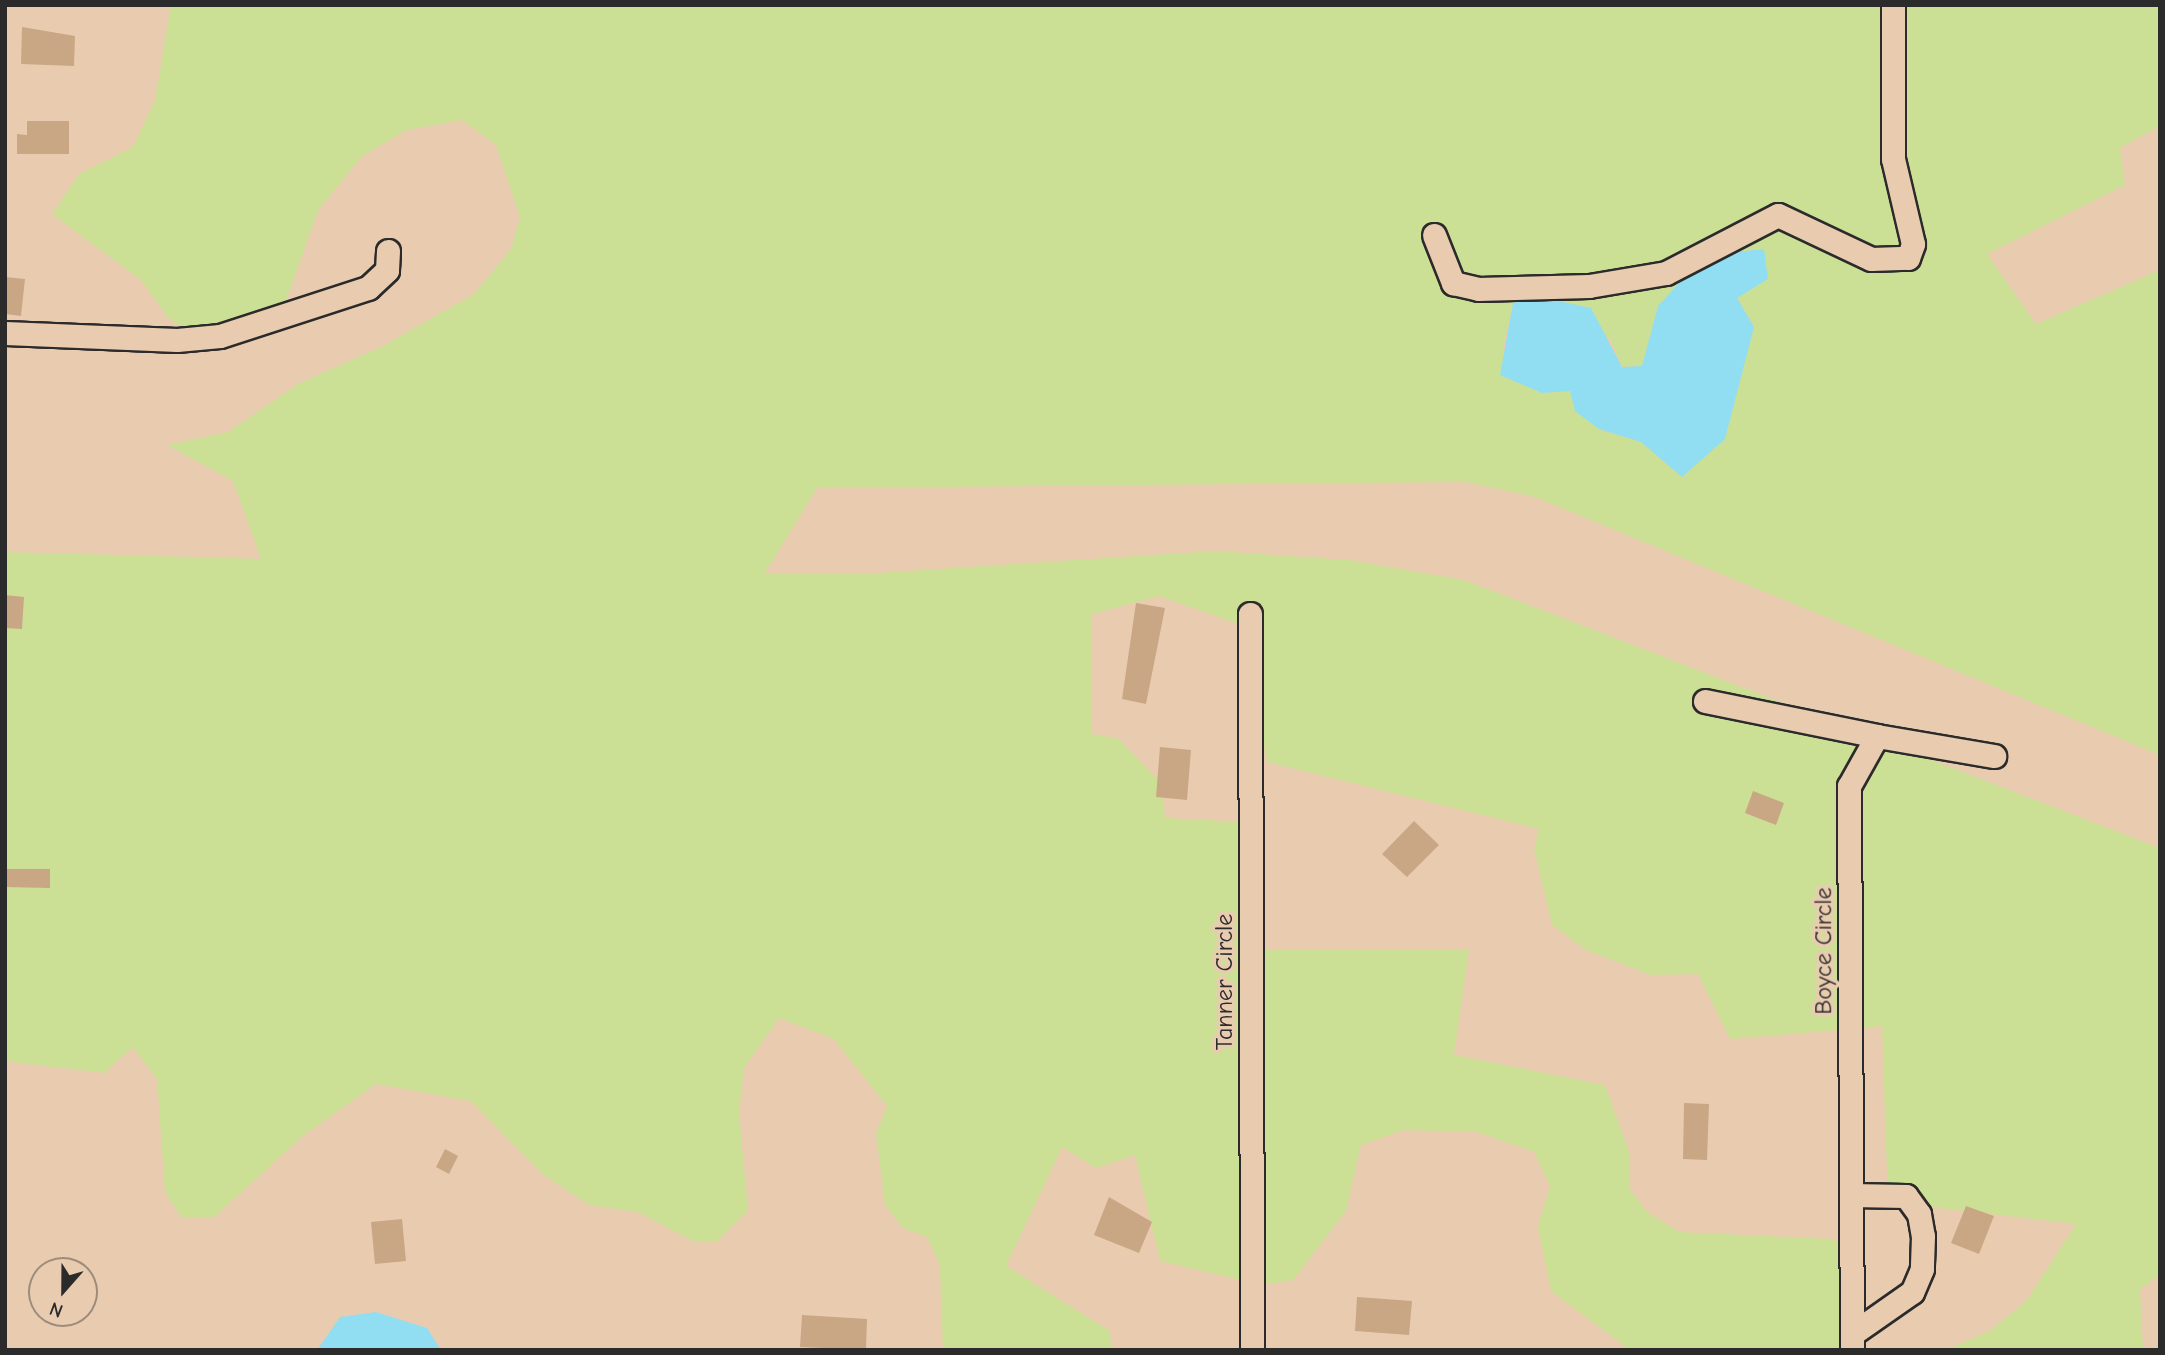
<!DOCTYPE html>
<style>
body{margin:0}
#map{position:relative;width:2165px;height:1355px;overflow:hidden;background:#e9ccb0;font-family:"Comic Neue",sans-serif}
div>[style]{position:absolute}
.green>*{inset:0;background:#cce095}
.water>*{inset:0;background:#91ddf2}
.building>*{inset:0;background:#c9a684}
.roads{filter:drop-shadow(2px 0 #2b2b2b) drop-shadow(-2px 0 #2b2b2b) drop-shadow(0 2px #2b2b2b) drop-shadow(0 -2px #2b2b2b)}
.minor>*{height:23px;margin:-11.5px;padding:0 11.5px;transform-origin:11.5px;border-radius:11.5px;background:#e9ccb0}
span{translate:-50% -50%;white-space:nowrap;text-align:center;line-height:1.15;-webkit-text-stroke:7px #e9ccb0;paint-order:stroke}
.street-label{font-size:24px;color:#2b2b2b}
.frame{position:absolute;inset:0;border:7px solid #2b2b2b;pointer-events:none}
.north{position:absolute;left:28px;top:1257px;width:70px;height:70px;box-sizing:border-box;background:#e9ccb0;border:2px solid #9d8c7b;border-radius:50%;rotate:201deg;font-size:19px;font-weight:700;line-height:28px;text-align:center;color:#2b2b2b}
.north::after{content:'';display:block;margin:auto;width:24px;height:32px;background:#2b2b2b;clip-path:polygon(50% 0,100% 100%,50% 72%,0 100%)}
</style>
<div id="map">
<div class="green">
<div style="clip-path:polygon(evenodd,171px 5px,2160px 5px,2160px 126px,2120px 148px,2125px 185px,1987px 254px,2036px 324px,2160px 270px,2160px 755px,1535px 497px,1466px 482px,817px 488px,765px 573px,863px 574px,1215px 551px,1349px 560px,1464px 580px,2160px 848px,2160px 1274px,2140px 1290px,2143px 1350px,1947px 1350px,1991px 1330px,2026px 1301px,2076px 1224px,1888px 1202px,1882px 1026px,1730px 1039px,1698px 974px,1651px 975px,1586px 950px,1552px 925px,1534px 848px,1539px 829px,1267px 762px,1241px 625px,1159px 596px,1092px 614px,1092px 734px,1119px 739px,1161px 783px,1165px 818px,1244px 822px,1246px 949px,1469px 949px,1454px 1055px,1605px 1085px,1629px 1152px,1630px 1189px,1647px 1212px,1679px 1232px,1831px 1239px,1849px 1246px,1843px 1350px,1630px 1350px,1551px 1291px,1538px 1227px,1550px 1186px,1534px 1152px,1477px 1132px,1404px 1130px,1361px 1145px,1346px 1211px,1293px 1280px,1262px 1285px,1160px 1261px,1135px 1155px,1096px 1168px,1062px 1147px,1006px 1266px,1110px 1331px,1111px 1350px,943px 1350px,940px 1265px,927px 1237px,903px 1228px,885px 1205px,876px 1134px,887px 1106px,834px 1039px,779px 1018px,744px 1068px,739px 1113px,748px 1211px,716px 1242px,693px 1241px,638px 1212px,589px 1205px,545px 1176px,471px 1101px,376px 1084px,304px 1135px,213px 1218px,182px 1218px,165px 1192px,157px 1079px,133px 1047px,104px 1073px,5px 1061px,5px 552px,261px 559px,233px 481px,167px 445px,228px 432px,298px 384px,383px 346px,474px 294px,511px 249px,520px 217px,496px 145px,462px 120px,407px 130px,362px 156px,318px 210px,280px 318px,205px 340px,169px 319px,141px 280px,52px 214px,79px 174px,133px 147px,155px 100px,171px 5px,1764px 249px,1737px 298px,1754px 327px,1739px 376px,1682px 476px,1641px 442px,1598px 429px,1570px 391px,1542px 393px,1503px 349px,1513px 303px,1540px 297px,1610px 339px,1622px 367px,1643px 366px,1658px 306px,1734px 252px,1764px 249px)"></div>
</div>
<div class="water">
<div style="clip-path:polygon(1764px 249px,1768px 279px,1737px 298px,1754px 327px,1725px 439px,1682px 477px,1641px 442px,1599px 429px,1575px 411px,1570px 391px,1542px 393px,1500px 375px,1513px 303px,1540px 297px,1591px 308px,1622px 367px,1642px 366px,1658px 306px,1680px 282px,1735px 252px)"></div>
<div style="clip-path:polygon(376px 1312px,427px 1328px,441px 1350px,317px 1350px,340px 1317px)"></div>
</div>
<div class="building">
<div style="clip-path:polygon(22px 27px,75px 36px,74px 66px,21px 64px)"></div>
<div style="clip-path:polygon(27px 121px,69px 121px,69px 154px,17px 154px,17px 134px,27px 135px)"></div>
<div style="clip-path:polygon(5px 277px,25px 279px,21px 316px,5px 314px)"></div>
<div style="clip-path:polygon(5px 595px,24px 597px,22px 629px,5px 628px)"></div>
<div style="clip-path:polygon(1136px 603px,1165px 608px,1146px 704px,1122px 699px)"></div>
<div style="clip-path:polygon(1160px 747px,1191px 750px,1187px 800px,1156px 797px)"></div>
<div style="clip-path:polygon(1753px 791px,1784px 803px,1776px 825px,1745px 813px)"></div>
<div style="clip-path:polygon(1414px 821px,1439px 845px,1407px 877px,1382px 854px)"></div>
<div style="clip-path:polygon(5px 869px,50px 869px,50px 888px,5px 887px)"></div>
<div style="clip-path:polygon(1684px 1103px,1709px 1104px,1707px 1160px,1683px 1159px)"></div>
<div style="clip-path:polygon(445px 1149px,458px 1156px,449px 1174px,436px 1167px)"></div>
<div style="clip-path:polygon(1109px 1197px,1152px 1222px,1139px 1253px,1094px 1235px)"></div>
<div style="clip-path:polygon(1966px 1206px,1994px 1216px,1979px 1254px,1951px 1243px)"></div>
<div style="clip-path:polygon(402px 1219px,406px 1261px,375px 1264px,371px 1222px)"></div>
<div style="clip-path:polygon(1357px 1297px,1412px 1301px,1409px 1335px,1355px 1331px)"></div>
<div style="clip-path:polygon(802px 1315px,867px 1319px,866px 1350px,800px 1347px)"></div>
</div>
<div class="roads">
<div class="minor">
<div style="left:1434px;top:235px;width:52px;rotate:68.4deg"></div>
<div style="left:1453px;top:283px;width:26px;rotate:13deg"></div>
<div style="left:1478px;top:289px;width:111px;rotate:-1.5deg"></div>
<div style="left:1589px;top:286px;width:78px;rotate:-9.6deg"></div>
<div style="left:1666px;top:273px;width:126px;rotate:-27.4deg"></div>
<div style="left:1778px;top:215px;width:103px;rotate:25.3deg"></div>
<div style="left:1871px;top:259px;width:37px;rotate:-2deg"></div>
<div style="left:1908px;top:258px;width:15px;rotate:-70deg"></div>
<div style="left:1913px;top:244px;width:87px;rotate:-103.2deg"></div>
<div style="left:1893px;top:159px;width:154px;rotate:-90deg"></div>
<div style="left:5px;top:333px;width:172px;rotate:2.3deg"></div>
<div style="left:177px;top:340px;width:43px;rotate:-5.3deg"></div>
<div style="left:220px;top:336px;width:156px;rotate:-18deg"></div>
<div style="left:368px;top:288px;width:26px;rotate:-43deg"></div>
<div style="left:387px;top:270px;width:19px;rotate:-87deg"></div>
<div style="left:1250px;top:614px;width:736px;rotate:89.84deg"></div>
<div style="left:1705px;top:701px;width:176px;rotate:11.5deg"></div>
<div style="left:1877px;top:736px;width:57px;rotate:119.2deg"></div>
<div style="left:1849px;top:786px;width:564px;rotate:89.7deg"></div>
<div style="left:1877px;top:736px;width:119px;rotate:9.7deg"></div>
<div style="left:1851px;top:1195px;width:55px;rotate:1deg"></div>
<div style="left:1906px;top:1196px;width:22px;rotate:54deg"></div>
<div style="left:1919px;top:1214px;width:22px;rotate:80deg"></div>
<div style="left:1923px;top:1236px;width:33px;rotate:92deg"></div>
<div style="left:1922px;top:1269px;width:25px;rotate:113deg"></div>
<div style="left:1912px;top:1292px;width:73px;rotate:145deg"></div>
</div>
</div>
<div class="street-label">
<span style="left:1824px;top:951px;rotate:-90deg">Boyce Circle</span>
<span style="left:1225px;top:982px;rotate:-90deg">Tanner Circle</span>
</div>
<div class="frame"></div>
<div class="north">N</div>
</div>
